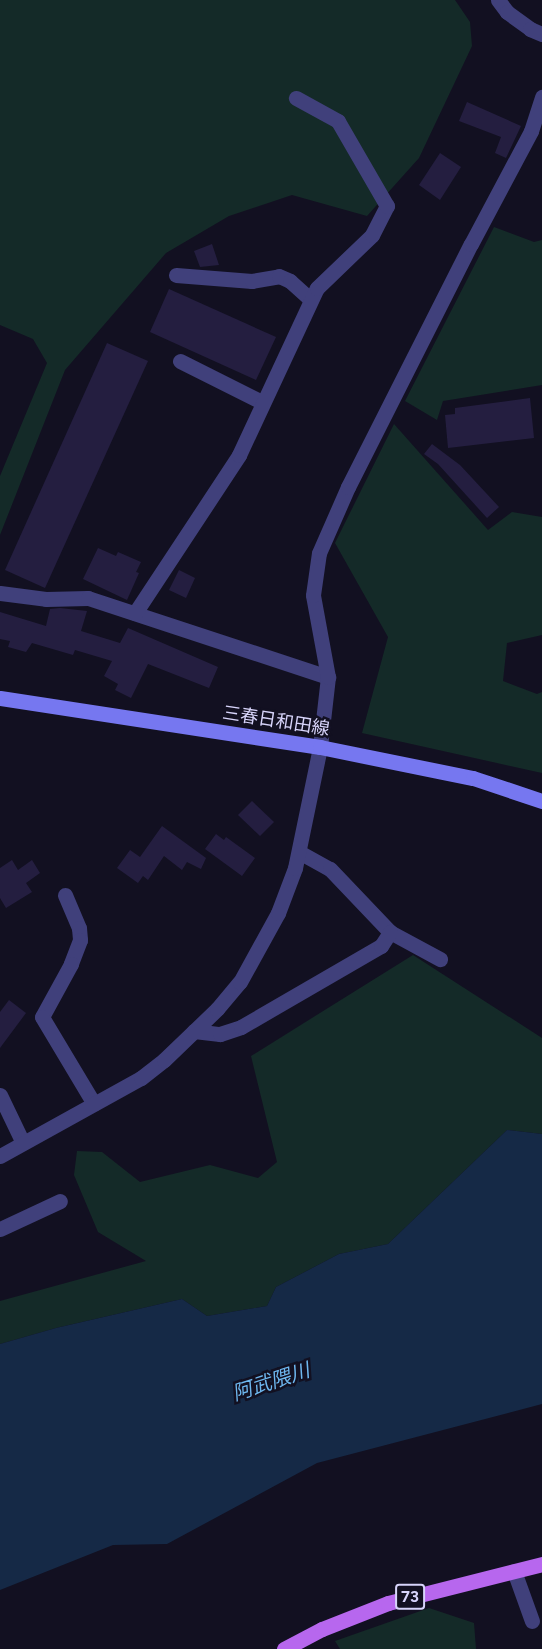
<!DOCTYPE html>
<meta charset="utf-8">
<style>
body{margin:0}
#map{position:relative;width:542px;height:1649px;overflow:hidden;background:#121021;font-family:Figtree,"Noto Sans JP",sans-serif}
div>[style]{position:absolute}
.green>*{inset:0;background:#142a28}
.water>*{inset:0;background:#152946}
.building>*{inset:0;background:#241e40}
.street>*{height:15px;margin:-7.5px;padding:0 7.5px;transform-origin:7.5px;border-radius:7.5px;background:#40407b}
.secondary>*{height:15px;margin:-7.5px;padding:0 7.5px;transform-origin:7.5px;border-radius:7.5px;background:#7677f0}
.primary>*{height:15px;margin:-7.5px;padding:0 7.5px;transform-origin:7.5px;border-radius:7.5px;background:#b767ee}
span{translate:-50% -50%;white-space:nowrap;text-align:center;line-height:1.15;-webkit-text-stroke:5px #121021;paint-order:stroke}
.shield-label span{padding:2px 4px;background:#121021;border:2px solid;border-radius:4px;-webkit-text-stroke-width:0}
.shield-label{font-size:16px;color:#d7d4fa;font-weight:700}
.street-label{font-size:18px;color:#d7d4fa}
.water-label{font-size:20px;color:#6eb7ef;font-style:italic}
</style>
<div id="map">
<div class="green">
<div style="clip-path:polygon(0 0,455px 0,470px 22px,472px 46px,419px 158px,367px 216px,292px 195px,229px 216px,166px 253px,65px 370px,0 535px,0 476px,47px 363px,33px 339px,0 325px)"></div>
<div style="clip-path:polygon(494px 227px,534px 242px,542px 240px,542px 385px,443px 401px,437px 420px,405px 401px)"></div>
<div style="clip-path:polygon(394px 424px,488px 530px,512px 512px,542px 517px,542px 635px,507px 643px,503px 681px,537px 694px,542px 692px,542px 773px,362px 733px,388px 637px,335px 543px)"></div>
<div style="clip-path:polygon(413px 955px,542px 1038px,542px 1134px,507px 1130px,388px 1244px,339px 1254px,276px 1287px,267px 1306px,207px 1316px,182px 1299px,56px 1328px,0 1344px,0 1301px,146px 1261px,98px 1232px,74px 1175px,77px 1151px,102px 1152px,140px 1182px,210px 1165px,258px 1178px,277px 1162px,251px 1056px)"></div>
<div style="clip-path:polygon(429px 1608px,474px 1623px,476px 1649px,340px 1649px,335px 1641px)"></div>
</div>
<div class="water">
<div style="clip-path:polygon(507px 1130px,542px 1134px,542px 1404px,317px 1463px,167px 1544px,113px 1545px,0 1590px,0 1344px,56px 1328px,182px 1299px,207px 1316px,267px 1306px,276px 1287px,339px 1254px,388px 1244px)"></div>
</div>
<div class="building">
<div style="clip-path:polygon(467px 102px,521px 126px,506px 158px,495px 153px,501px 137px,459px 121px)"></div>
<div style="clip-path:polygon(440px 153px,461px 167px,440px 200px,419px 185px)"></div>
<div style="clip-path:polygon(212px 244px,219px 265px,200px 267px,194px 251px)"></div>
<div style="clip-path:polygon(169px 289px,276px 337px,256px 380px,150px 332px)"></div>
<div style="clip-path:polygon(107px 343px,148px 361px,45px 588px,5px 570px)"></div>
<div style="clip-path:polygon(530px 398px,534px 438px,448px 448px,445px 415px,455px 414px,455px 408px)"></div>
<div style="clip-path:polygon(432px 444px,460px 465px,499px 507px,487px 518px,438px 464px,424px 454px)"></div>
<div style="clip-path:polygon(98px 548px,116px 556px,118px 552px,141px 562px,136px 572px,139px 573px,127px 600px,83px 579px)"></div>
<div style="clip-path:polygon(179px 570px,195px 578px,186px 598px,169px 590px)"></div>
<div style="clip-path:polygon(60px 608px,87px 611px,81px 631px,120px 643px,128px 628px,218px 667px,209px 688px,148px 664px,131px 698px,115px 690px,118px 684px,104px 676px,112px 661px,75px 650px,73px 655px,32px 643px,26px 652px,8px 647px,10px 641px,0 639px,0 612px,46px 626px,50px 609px)"></div>
<div style="clip-path:polygon(252px 801px,274px 822px,260px 836px,238px 815px)"></div>
<div style="clip-path:polygon(162px 826px,206px 858px,201px 869px,187px 862px,182px 870px,164px 856px,148px 880px,143px 876px,138px 883px,117px 868px,130px 850px,140px 857px)"></div>
<div style="clip-path:polygon(216px 834px,224px 840px,226px 837px,255px 858px,242px 876px,205px 849px)"></div>
<div style="clip-path:polygon(12px 860px,18px 870px,32px 860px,40px 873px,26px 883px,32px 892px,6px 908px,0 898px,0 868px)"></div>
<div style="clip-path:polygon(9px 1000px,26px 1013px,0 1048px,0 1012px)"></div>
</div>
<div class="street">
<div style="left:498px;top:0;width:15px;rotate:53deg"></div>
<div style="left:507px;top:12px;width:29px;rotate:36deg"></div>
<div style="left:530px;top:29px;width:13px;rotate:23deg"></div>
<div style="left:176px;top:275px;width:76px;rotate:4.5deg"></div>
<div style="left:252px;top:281px;width:27px;rotate:-10deg"></div>
<div style="left:279px;top:276px;width:12px;rotate:24deg"></div>
<div style="left:290px;top:281px;width:28px;rotate:42deg"></div>
<div style="left:180px;top:361px;width:92px;rotate:26.6deg"></div>
<div style="left:0;top:593px;width:46px;rotate:7.4deg"></div>
<div style="left:46px;top:599px;width:42px;rotate:-1.4deg"></div>
<div style="left:88px;top:598px;width:253px;rotate:18.2deg"></div>
<div style="left:135px;top:613px;width:189px;rotate:-56.6deg"></div>
<div style="left:239px;top:455px;width:184px;rotate:-65deg"></div>
<div style="left:317px;top:288px;width:76px;rotate:-43.9deg"></div>
<div style="left:372px;top:235px;width:33px;rotate:-63deg"></div>
<div style="left:387px;top:206px;width:98px;rotate:-120deg"></div>
<div style="left:338px;top:121px;width:48px;rotate:-151.3deg"></div>
<div style="left:299px;top:852px;width:35px;rotate:29deg"></div>
<div style="left:330px;top:869px;width:87px;rotate:46.4deg"></div>
<div style="left:390px;top:932px;width:57px;rotate:28.4deg"></div>
<div style="left:65px;top:895px;width:36px;rotate:67deg"></div>
<div style="left:79px;top:928px;width:12px;rotate:85deg"></div>
<div style="left:80px;top:940px;width:26px;rotate:111deg"></div>
<div style="left:71px;top:964px;width:60px;rotate:118.7deg"></div>
<div style="left:42px;top:1017px;width:101px;rotate:59.1deg"></div>
<div style="left:194px;top:1031px;width:26px;rotate:7deg"></div>
<div style="left:220px;top:1034px;width:22px;rotate:-18deg"></div>
<div style="left:241px;top:1027px;width:162px;rotate:-30.1deg"></div>
<div style="left:381px;top:946px;width:17px;rotate:-57deg"></div>
<div style="left:0;top:1095px;width:53px;rotate:64.4deg"></div>
<div style="left:0;top:1156px;width:161px;rotate:-29deg"></div>
<div style="left:141px;top:1078px;width:29px;rotate:-38deg"></div>
<div style="left:164px;top:1060px;width:74px;rotate:-43.9deg"></div>
<div style="left:217px;top:1009px;width:35px;rotate:-50deg"></div>
<div style="left:240px;top:982px;width:79px;rotate:-61.2deg"></div>
<div style="left:278px;top:913px;width:48px;rotate:-69.3deg"></div>
<div style="left:295px;top:868px;width:124px;rotate:-78.3deg"></div>
<div style="left:320px;top:747px;width:70px;rotate:-83.5deg"></div>
<div style="left:328px;top:677px;width:83px;rotate:-100.4deg"></div>
<div style="left:313px;top:595px;width:42px;rotate:-81.9deg"></div>
<div style="left:319px;top:553px;width:72px;rotate:-66.3deg"></div>
<div style="left:348px;top:487px;width:272px;rotate:-63.2deg"></div>
<div style="left:471px;top:244px;width:128px;rotate:-62deg"></div>
<div style="left:531px;top:131px;width:36px;rotate:-72deg"></div>
<div style="left:0;top:1229px;width:66px;rotate:-25deg"></div>
<div style="left:514px;top:1571px;width:53px;rotate:70.2deg"></div>
</div>
<div class="secondary">
<div style="left:0;top:698px;width:324px;rotate:8.7deg"></div>
<div style="left:320px;top:747px;width:156px;rotate:11.5deg"></div>
<div style="left:473px;top:778px;width:73px;rotate:18.4deg"></div>
</div>
<div class="primary">
<div style="left:284px;top:1649px;width:43px;rotate:-27.8deg"></div>
<div style="left:322px;top:1629px;width:71px;rotate:-21.5deg"></div>
<div style="left:388px;top:1603px;width:159px;rotate:-14.2deg"></div>
</div>
<div class="shield-label">
<span style="left:410px;top:1597px">73</span>
</div>
<div class="street-label">
<span style="left:276px;top:721px;rotate:9deg">三春日和田線</span>
</div>
<div class="water-label">
<span style="left:271px;top:1382px;rotate:-18deg">阿武隈川</span>
</div>
</div>
